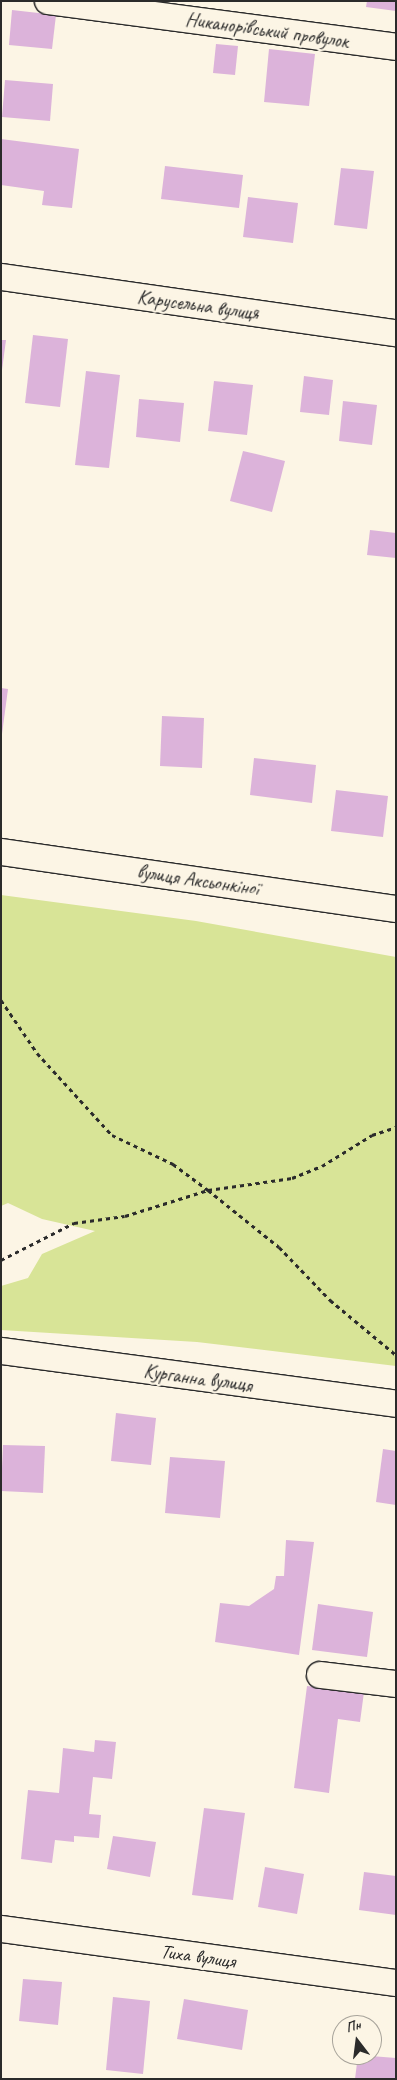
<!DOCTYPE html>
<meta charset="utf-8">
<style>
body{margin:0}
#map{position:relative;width:397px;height:2080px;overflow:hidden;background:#fcf5e5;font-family:Caveat,sans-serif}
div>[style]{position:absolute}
.green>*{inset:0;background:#d8e497}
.building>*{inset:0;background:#dcb3da}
.path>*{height:3px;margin-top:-1.5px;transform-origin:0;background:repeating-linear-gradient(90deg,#2b2b2b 0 4px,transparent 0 8px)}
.roads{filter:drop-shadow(1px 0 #2b2b2b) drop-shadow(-1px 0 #2b2b2b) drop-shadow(0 1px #2b2b2b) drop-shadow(0 -1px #2b2b2b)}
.street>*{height:26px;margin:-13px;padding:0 13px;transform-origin:13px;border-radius:13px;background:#fcf5e5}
span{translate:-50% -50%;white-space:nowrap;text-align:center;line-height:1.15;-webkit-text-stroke:4.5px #fcf5e5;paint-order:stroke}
.street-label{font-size:20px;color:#2b2b2b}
.frame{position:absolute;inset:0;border:2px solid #2b2b2b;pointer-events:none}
.north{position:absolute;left:332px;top:2015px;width:50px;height:50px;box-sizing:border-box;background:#fcf5e5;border:1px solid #a8a49b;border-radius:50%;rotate:345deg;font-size:14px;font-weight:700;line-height:20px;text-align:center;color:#2b2b2b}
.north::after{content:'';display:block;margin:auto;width:18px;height:22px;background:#2b2b2b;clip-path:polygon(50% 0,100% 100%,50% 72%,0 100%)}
</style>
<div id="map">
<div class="green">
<div style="clip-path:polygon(1px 895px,196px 921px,396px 957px,396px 1366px,197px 1342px,1px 1330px,1px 1286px,28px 1278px,42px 1254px,95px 1231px,42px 1219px,8px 1203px,1px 1206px)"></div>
</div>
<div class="building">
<div style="clip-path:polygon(367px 1px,396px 1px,396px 11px,366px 7px)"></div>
<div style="clip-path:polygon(12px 10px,56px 15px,52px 49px,9px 45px)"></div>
<div style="clip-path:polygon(216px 44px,238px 46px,235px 75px,213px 73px)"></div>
<div style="clip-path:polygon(269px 49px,315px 54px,309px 106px,264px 102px)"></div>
<div style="clip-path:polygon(5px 80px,53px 84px,50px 121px,2px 117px)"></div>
<div style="clip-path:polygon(1px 139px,79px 149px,72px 208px,42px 205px,44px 191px,1px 185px)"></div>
<div style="clip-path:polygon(165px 166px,243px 175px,239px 208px,161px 199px)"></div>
<div style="clip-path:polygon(341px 168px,374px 171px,367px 229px,334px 225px)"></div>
<div style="clip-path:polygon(248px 197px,298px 203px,293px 243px,243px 237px)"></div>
<div style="clip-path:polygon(33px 335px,68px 339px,60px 407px,25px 403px)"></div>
<div style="clip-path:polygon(1px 340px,6px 340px,2px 370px,1px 370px)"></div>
<div style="clip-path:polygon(86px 371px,120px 375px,109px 468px,75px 465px)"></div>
<div style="clip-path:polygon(304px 376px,333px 380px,329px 415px,300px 412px)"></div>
<div style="clip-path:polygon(214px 381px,253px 385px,247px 435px,208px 431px)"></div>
<div style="clip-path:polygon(139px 399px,184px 403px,180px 442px,136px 437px)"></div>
<div style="clip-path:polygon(343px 401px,377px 405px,372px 445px,339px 441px)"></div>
<div style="clip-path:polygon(243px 451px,285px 461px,272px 512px,230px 501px)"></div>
<div style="clip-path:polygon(370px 530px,396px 533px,396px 558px,367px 555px)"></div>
<div style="clip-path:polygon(1px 688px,8px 689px,2px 734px,1px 734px)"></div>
<div style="clip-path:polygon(162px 716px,204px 718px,202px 768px,160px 766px)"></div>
<div style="clip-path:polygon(254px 758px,316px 765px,312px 803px,250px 795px)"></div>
<div style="clip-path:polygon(336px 790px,388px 796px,383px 837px,331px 831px)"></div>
<div style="clip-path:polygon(116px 1413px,156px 1418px,151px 1465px,111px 1461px)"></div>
<div style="clip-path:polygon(3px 1445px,45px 1446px,43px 1493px,1px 1491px)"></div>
<div style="clip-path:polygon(383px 1449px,396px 1451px,396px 1505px,376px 1502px)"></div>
<div style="clip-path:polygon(170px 1457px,225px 1461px,220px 1518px,165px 1513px)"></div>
<div style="clip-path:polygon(286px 1540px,314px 1542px,299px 1655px,215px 1642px,220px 1603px,249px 1606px,274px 1589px,276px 1576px,284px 1576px)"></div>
<div style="clip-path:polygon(318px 1604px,373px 1612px,367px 1657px,312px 1650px)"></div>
<div style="clip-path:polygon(307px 1686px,364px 1692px,360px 1722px,338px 1719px,329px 1793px,294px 1788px)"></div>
<div style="clip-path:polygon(95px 1740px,116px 1742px,112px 1779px,93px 1777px,89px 1814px,101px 1815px,99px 1838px,74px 1836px,74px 1842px,55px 1840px,52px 1863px,21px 1859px,28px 1790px,59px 1793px,63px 1748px,94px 1752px)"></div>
<div style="clip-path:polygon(204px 1808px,245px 1813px,233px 1900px,192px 1895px)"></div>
<div style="clip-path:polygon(113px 1836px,156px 1842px,150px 1877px,107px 1869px)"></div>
<div style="clip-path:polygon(265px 1867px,304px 1874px,297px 1914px,258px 1907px)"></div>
<div style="clip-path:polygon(364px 1872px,396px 1876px,396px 1915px,359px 1910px)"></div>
<div style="clip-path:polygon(23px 1979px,62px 1982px,58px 2025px,19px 2021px)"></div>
<div style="clip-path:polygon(113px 1997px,150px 2001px,143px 2074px,106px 2070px)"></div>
<div style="clip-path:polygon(184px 1999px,248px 2010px,242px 2050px,177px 2039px)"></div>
<div style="clip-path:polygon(358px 2055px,396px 2058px,396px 2079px,355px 2079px)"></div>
</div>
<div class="path">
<div style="left:1px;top:1000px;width:64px;rotate:55.8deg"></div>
<div style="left:37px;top:1053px;width:111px;rotate:47.6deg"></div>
<div style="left:112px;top:1135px;width:68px;rotate:25.4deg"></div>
<div style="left:173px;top:1164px;width:44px;rotate:36.6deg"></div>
<div style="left:208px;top:1190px;width:91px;rotate:38.8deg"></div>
<div style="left:279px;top:1247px;width:74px;rotate:46.1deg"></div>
<div style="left:330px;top:1300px;width:86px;rotate:39.8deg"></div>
<div style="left:1px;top:1260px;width:82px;rotate:-26.9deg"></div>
<div style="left:74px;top:1223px;width:51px;rotate:-7.8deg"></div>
<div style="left:125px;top:1216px;width:87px;rotate:-17.4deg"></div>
<div style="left:208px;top:1190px;width:85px;rotate:-8.1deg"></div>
<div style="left:292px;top:1178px;width:32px;rotate:-22deg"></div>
<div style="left:322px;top:1166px;width:59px;rotate:-31.8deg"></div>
<div style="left:372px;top:1135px;width:25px;rotate:-18deg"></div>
</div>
<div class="roads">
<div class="street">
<div style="left:48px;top:1px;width:351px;rotate:7.5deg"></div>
<div style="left:1px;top:277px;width:399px;rotate:8.1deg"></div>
<div style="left:1px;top:852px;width:399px;rotate:8.2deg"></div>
<div style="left:1px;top:1351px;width:399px;rotate:7.6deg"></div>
<div style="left:320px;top:1675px;width:77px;rotate:6.8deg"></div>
<div style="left:1px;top:1929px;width:399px;rotate:7.8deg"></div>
</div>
</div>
<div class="street-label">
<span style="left:267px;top:30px;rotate:8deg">Никанорівський провулок</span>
<span style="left:198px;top:305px;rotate:8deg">Карусельна вулиця</span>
<span style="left:198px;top:880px;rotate:8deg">вулиця Аксьонкіної</span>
<span style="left:198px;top:1378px;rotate:8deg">Курганна вулиця</span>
<span style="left:198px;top:1956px;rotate:8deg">Тиха вулиця</span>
</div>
<div class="frame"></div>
<div class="north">Пн</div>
</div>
